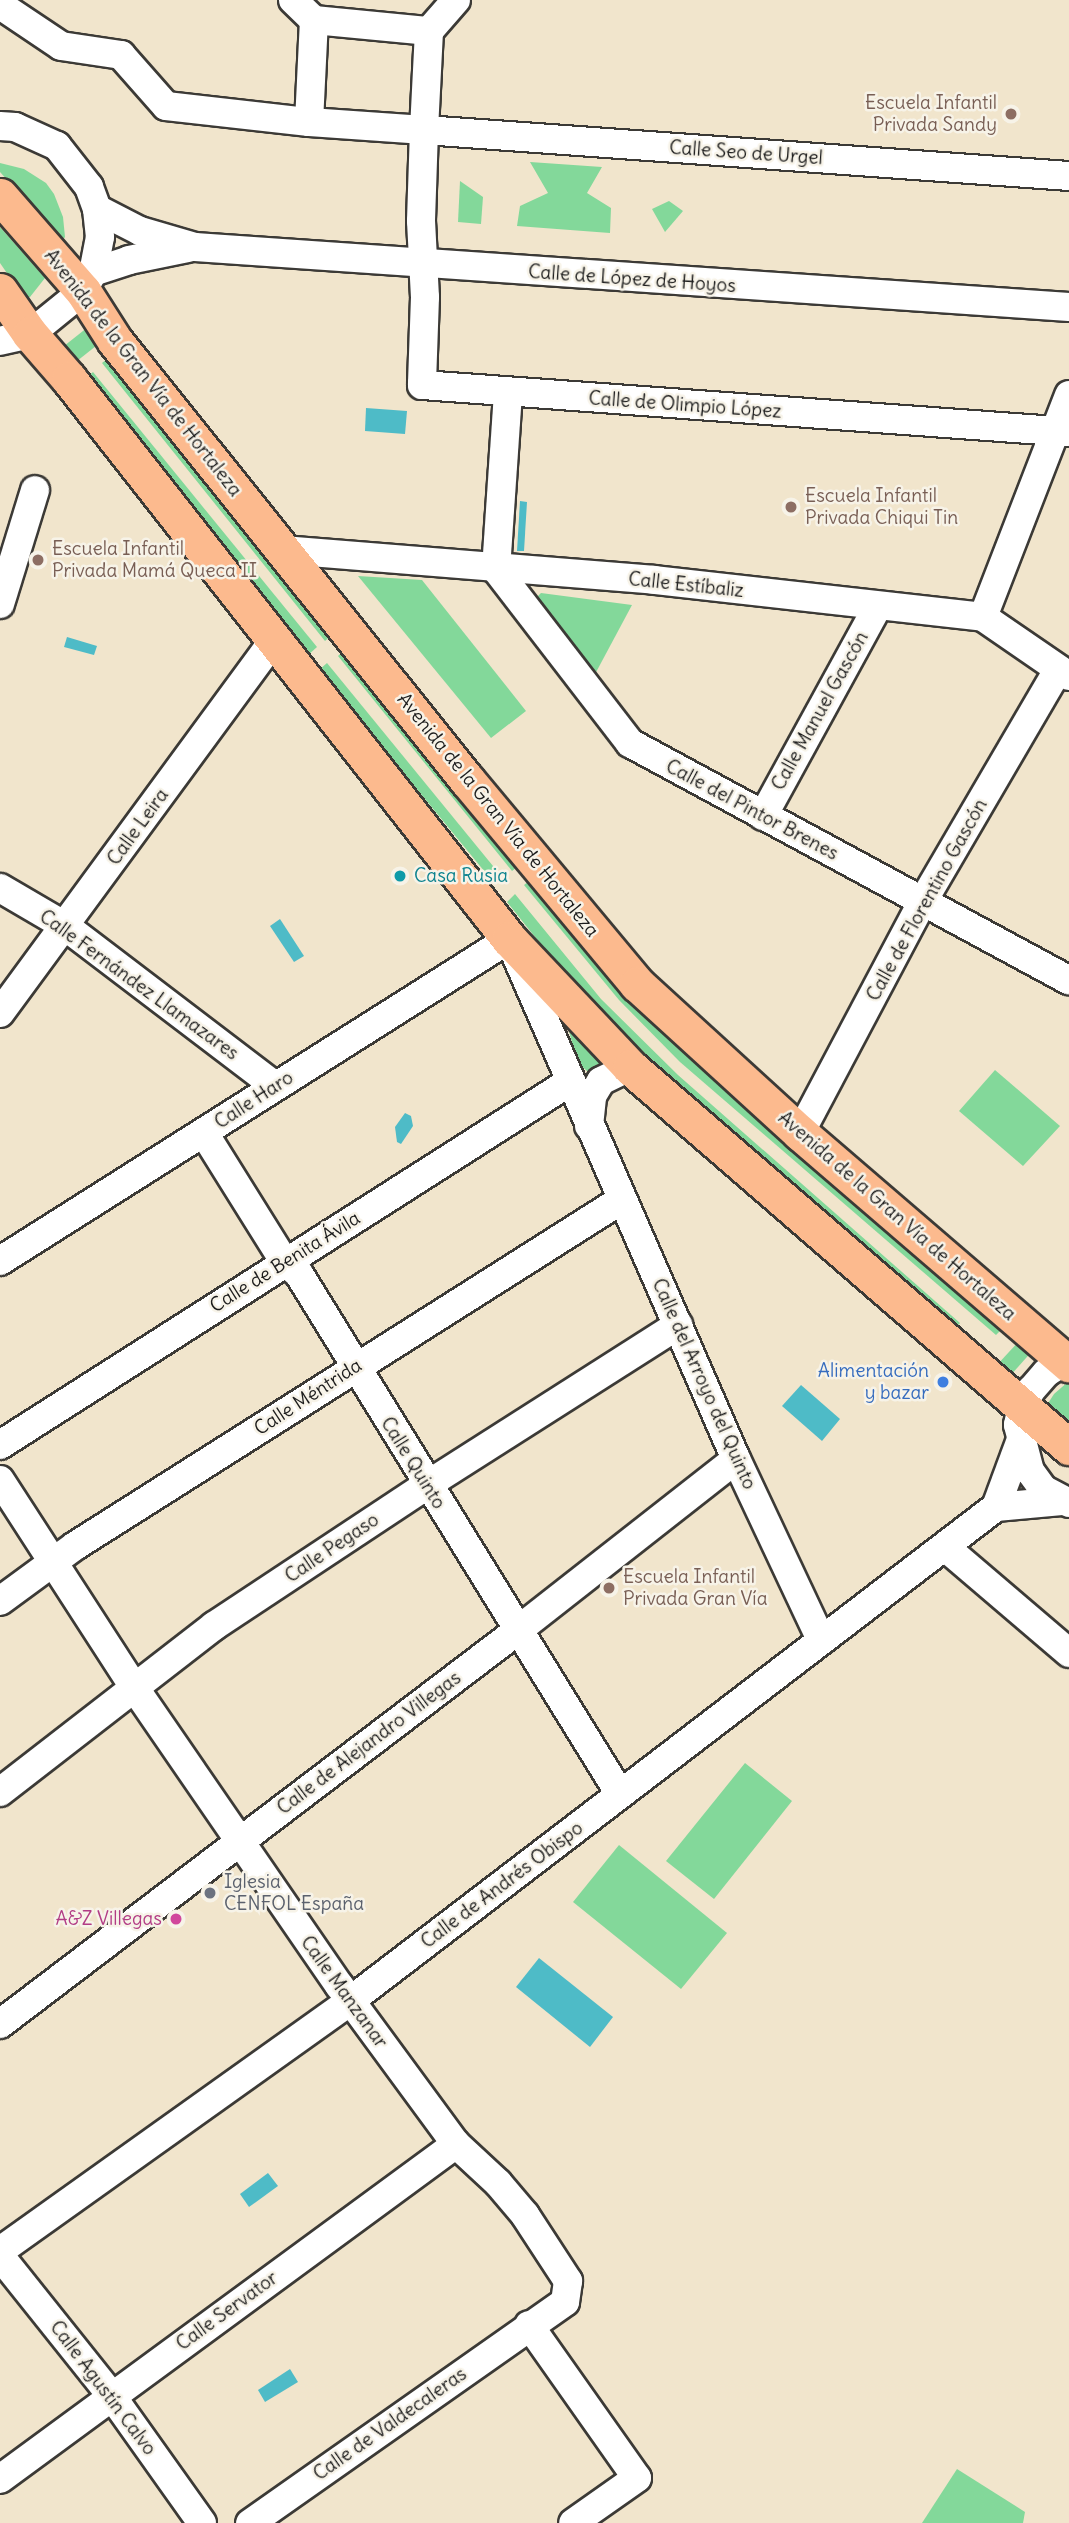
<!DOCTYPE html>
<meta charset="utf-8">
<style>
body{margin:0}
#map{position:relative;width:1069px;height:2523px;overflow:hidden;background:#f1e5cc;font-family:Delius,sans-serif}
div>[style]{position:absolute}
.green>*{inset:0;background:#83d89a}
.water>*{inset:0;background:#4ebbc7}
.roads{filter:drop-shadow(2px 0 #3c3a36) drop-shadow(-2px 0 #3c3a36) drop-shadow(0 2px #3c3a36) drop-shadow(0 -2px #3c3a36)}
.minor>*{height:28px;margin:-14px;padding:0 14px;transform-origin:14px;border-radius:14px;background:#fff}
.major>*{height:35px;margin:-17.5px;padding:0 17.5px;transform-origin:17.5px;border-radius:17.5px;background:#fcba8e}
.dots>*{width:19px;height:19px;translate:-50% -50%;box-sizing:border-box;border:4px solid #f7f3e8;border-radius:50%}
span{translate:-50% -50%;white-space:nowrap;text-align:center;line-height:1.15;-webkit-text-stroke:5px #f7f3e8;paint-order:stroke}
.education-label{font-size:19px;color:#785e54}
.right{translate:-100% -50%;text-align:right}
.left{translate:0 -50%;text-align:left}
.street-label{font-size:19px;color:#1c1c1c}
.culture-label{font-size:19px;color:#0d838f}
.shop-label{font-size:19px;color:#366cbe}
.worship-label{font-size:19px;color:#5b616d}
.hotel-label{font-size:19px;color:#b23c85}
</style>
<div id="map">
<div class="green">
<div style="clip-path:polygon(530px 162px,602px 167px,587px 193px,611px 208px,610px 233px,517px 226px,520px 206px,548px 193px)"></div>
<div style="clip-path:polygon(0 163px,24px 169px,46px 183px,54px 194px,63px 217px,65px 237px,62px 241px,0 172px)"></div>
<div style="clip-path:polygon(460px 181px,483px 197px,481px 224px,458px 222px)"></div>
<div style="clip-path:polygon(669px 201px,683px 211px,665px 232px,652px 209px)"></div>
<div style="clip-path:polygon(0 227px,45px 278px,30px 297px,24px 298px,0 263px)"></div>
<div style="clip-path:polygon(88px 327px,101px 342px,72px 365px,59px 350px)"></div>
<div style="clip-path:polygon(112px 355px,334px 633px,325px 641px,102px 363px)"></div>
<div style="clip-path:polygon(93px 372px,317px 647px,307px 656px,85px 379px)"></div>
<div style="clip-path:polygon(358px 576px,422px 580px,526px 711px,491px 738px)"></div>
<div style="clip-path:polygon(541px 593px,632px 605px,594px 676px,537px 597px)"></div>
<div style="clip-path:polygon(346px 649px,521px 864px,512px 871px,338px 656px)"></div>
<div style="clip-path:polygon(327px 663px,502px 877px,494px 883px,319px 670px)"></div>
<div style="clip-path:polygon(532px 879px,1006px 1325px,996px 1335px,680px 1062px,619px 1000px,524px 885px)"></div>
<div style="clip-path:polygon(515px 894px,601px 999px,678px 1075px,960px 1323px,954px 1330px,689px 1103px,579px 992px,507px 902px)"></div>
<div style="clip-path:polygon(568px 1027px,587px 1049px,604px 1067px,597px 1072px,587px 1071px,577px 1062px)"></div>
<div style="clip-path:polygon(995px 1070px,1060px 1126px,1023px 1166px,959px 1111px)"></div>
<div style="clip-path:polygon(1021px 1339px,1034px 1349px,1009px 1377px,996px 1366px)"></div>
<div style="clip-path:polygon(1069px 1381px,1069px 1428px,1045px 1408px,1054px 1394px)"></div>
<div style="clip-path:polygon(745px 1763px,792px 1801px,714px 1899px,666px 1861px)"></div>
<div style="clip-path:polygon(619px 1845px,727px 1933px,681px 1989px,573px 1902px)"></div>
<div style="clip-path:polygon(957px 2469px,1025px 2512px,1023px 2523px,922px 2523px)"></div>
</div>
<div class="water">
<div style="clip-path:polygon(366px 408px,407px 411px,405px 434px,365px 431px)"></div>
<div style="clip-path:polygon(520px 501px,527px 502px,524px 551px,517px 551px)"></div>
<div style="clip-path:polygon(67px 637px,97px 646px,94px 655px,64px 647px)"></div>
<div style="clip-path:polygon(280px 919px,304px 956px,294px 962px,270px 926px)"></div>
<div style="clip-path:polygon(405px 1113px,411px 1116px,413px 1126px,401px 1144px,397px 1142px,395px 1127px)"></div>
<div style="clip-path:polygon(801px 1385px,840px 1419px,822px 1441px,782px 1406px)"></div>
<div style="clip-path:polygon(539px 1958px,613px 2017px,590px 2047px,516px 1987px)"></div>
<div style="clip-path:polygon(268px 2173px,278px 2186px,249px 2207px,240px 2194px)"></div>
<div style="clip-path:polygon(290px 2369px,298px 2382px,265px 2402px,258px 2390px)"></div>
</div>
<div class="roads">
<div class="minor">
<div style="left:293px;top:0;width:29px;rotate:44deg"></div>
<div style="left:0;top:5px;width:73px;rotate:33.9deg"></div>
<div style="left:61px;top:46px;width:61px;rotate:8.5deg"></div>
<div style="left:121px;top:55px;width:68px;rotate:48.6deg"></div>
<div style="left:166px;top:106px;width:144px;rotate:6.4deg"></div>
<div style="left:314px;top:20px;width:116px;rotate:5.5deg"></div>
<div style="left:429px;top:31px;width:99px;rotate:92.9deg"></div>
<div style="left:424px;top:130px;width:115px;rotate:-176deg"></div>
<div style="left:309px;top:122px;width:102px;rotate:-87.2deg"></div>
<div style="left:429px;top:31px;width:41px;rotate:-48.9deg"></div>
<div style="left:0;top:126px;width:15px;rotate:4deg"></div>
<div style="left:15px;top:127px;width:46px;rotate:24.3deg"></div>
<div style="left:57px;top:146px;width:52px;rotate:52deg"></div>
<div style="left:89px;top:187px;width:23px;rotate:70deg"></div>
<div style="left:97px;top:209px;width:28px;rotate:84deg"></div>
<div style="left:100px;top:237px;width:36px;rotate:101deg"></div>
<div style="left:93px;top:272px;width:21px;rotate:118deg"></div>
<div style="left:83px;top:291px;width:68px;rotate:140.9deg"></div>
<div style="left:30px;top:334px;width:31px;rotate:167deg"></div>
<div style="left:1069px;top:176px;width:647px;rotate:-175.92deg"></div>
<div style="left:424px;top:130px;width:91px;rotate:91.9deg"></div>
<div style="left:421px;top:221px;width:76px;rotate:87deg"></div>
<div style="left:425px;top:297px;width:88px;rotate:92deg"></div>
<div style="left:422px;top:385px;width:649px;rotate:4.15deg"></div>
<div style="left:97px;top:209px;width:48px;rotate:27.1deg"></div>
<div style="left:140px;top:231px;width:57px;rotate:16.2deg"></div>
<div style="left:195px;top:247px;width:876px;rotate:3.93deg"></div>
<div style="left:93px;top:272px;width:38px;rotate:-18deg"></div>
<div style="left:129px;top:260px;width:60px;rotate:-11.5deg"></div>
<div style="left:284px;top:550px;width:371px;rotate:4.6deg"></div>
<div style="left:654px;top:580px;width:331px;rotate:6.4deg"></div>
<div style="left:983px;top:617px;width:104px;rotate:34.5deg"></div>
<div style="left:496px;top:569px;width:220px;rotate:52.4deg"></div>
<div style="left:630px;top:743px;width:499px;rotate:28.4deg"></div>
<div style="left:496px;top:569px;width:176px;rotate:-86.1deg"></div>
<div style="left:0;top:604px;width:119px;rotate:-72.9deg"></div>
<div style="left:983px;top:617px;width:238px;rotate:-68.8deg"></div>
<div style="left:763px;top:816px;width:239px;rotate:-61.3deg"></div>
<div style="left:0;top:888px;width:75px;rotate:30.3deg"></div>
<div style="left:65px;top:926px;width:264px;rotate:37.3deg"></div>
<div style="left:0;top:1013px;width:463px;rotate:-53.7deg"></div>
<div style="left:589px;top:1126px;width:30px;rotate:-84deg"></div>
<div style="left:592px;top:1096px;width:17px;rotate:-59deg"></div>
<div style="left:601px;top:1081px;width:32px;rotate:-26deg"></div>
<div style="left:204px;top:1133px;width:151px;rotate:58deg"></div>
<div style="left:284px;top:1261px;width:20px;rotate:41deg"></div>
<div style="left:299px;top:1274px;width:611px;rotate:58.31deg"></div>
<div style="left:800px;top:1133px;width:263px;rotate:-62.1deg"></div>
<div style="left:923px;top:901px;width:268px;rotate:-59.7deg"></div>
<div style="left:0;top:1261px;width:602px;rotate:-32.32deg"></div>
<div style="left:509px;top:939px;width:567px;rotate:66.42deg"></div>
<div style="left:736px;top:1459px;width:200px;rotate:64.8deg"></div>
<div style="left:1069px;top:1358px;width:27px;rotate:147deg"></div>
<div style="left:1046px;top:1373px;width:23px;rotate:131deg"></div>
<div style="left:1031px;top:1390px;width:19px;rotate:118deg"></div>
<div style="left:1022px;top:1407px;width:18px;rotate:103deg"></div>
<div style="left:1018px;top:1425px;width:48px;rotate:75.4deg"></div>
<div style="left:1030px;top:1471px;width:22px;rotate:54deg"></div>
<div style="left:1043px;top:1489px;width:30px;rotate:28deg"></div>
<div style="left:0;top:1445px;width:677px;rotate:-32.52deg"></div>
<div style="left:0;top:1480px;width:247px;rotate:57.1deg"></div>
<div style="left:134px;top:1687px;width:362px;rotate:55.5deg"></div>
<div style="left:339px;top:1985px;width:197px;rotate:53.7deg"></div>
<div style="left:456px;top:2144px;width:57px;rotate:42.9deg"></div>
<div style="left:498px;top:2183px;width:42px;rotate:49.8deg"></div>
<div style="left:525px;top:2215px;width:79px;rotate:56.9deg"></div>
<div style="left:568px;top:2281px;width:21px;rotate:98deg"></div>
<div style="left:565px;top:2302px;width:385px;rotate:144.9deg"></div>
<div style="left:996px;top:1507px;width:66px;rotate:-5.2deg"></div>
<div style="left:945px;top:1547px;width:163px;rotate:40.5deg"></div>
<div style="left:0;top:1601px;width:93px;rotate:-36.3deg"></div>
<div style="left:75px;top:1546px;width:646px;rotate:-32.36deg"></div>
<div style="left:0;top:1792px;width:271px;rotate:-37.8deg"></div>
<div style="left:214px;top:1626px;width:255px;rotate:-33.5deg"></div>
<div style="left:427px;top:1485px;width:298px;rotate:-32.5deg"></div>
<div style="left:0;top:2024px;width:649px;rotate:-37.24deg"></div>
<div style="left:517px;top:1631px;width:278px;rotate:-38.1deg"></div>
<div style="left:0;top:2251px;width:430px;rotate:-35.5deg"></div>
<div style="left:350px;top:2001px;width:813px;rotate:-37.41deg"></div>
<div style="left:996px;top:1507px;width:69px;rotate:-69.7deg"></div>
<div style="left:0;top:2256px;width:178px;rotate:51.4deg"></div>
<div style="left:111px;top:2395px;width:157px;rotate:54.6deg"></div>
<div style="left:529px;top:2325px;width:187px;rotate:54.8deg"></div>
<div style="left:637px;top:2478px;width:78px;rotate:144.9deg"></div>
<div style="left:0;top:2479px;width:566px;rotate:-36.3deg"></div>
</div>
<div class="major">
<div style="left:0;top:196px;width:126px;rotate:48.9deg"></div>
<div style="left:83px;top:291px;width:59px;rotate:57.4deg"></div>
<div style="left:115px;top:341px;width:563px;rotate:51.28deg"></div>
<div style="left:467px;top:780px;width:266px;rotate:50.2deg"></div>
<div style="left:637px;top:984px;width:221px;rotate:42.4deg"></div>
<div style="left:800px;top:1133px;width:355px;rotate:40.7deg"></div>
<div style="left:0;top:291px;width:52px;rotate:55.1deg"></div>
<div style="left:30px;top:334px;width:60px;rotate:49.1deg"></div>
<div style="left:69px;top:379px;width:712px;rotate:51.84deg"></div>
<div style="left:509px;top:939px;width:176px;rotate:46.6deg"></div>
<div style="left:630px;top:1067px;width:581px;rotate:40.88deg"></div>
</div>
</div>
<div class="dots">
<div style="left:1011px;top:114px;background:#8d6e63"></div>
<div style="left:791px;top:507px;background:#8d6e63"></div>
<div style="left:38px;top:560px;background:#8d6e63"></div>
<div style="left:400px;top:876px;background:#0f9aa8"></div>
<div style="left:943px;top:1382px;background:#3f7fe0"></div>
<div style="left:609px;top:1588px;background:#8d6e63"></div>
<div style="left:210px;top:1893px;background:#6b7280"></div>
<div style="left:176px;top:1919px;background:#d1479c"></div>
</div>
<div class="education-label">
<span class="right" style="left:997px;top:114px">Escuela Infantil<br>Privada Sandy</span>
<span class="left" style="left:805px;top:507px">Escuela Infantil<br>Privada Chiqui Tin</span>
<span class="left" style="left:52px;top:560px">Escuela Infantil<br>Privada Mamá Queca II</span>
<span class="left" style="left:623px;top:1588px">Escuela Infantil<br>Privada Gran Vía</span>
</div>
<div class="street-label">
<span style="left:746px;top:153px;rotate:4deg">Calle Seo de Urgel</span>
<span style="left:632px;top:279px;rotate:4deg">Calle de López de Hoyos</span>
<span style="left:143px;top:373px;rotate:52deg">Avenida de la Gran Vía de Hortaleza</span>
<span style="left:685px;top:405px;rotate:4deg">Calle de Olimpio López</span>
<span style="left:686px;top:585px;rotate:6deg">Calle Estíbaliz</span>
<span style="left:820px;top:711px;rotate:-61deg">Calle Manuel Gascón</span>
<span style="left:752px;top:810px;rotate:28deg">Calle del Pintor Brenes</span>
<span style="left:498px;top:815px;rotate:51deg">Avenida de la Gran Vía de Hortaleza</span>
<span style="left:138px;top:827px;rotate:-54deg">Calle Leira</span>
<span style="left:927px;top:900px;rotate:-61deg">Calle de Florentino Gascón</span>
<span style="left:139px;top:985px;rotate:36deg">Calle Fernández Llamazares</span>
<span style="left:254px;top:1100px;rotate:-33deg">Calle Haro</span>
<span style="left:897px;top:1216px;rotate:41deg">Avenida de la Gran Vía de Hortaleza</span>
<span style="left:285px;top:1262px;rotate:-32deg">Calle de Benita Ávila</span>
<span style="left:704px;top:1384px;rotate:66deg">Calle del Arroyo del Quinto</span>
<span style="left:308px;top:1397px;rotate:-33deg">Calle Méntrida</span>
<span style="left:413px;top:1463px;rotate:58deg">Calle Quinto</span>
<span style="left:332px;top:1548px;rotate:-34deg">Calle Pegaso</span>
<span style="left:369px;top:1743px;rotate:-37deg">Calle de Alejandro Villegas</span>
<span style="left:502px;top:1885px;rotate:-37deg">Calle de Andrés Obispo</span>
<span style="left:344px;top:1992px;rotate:54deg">Calle Manzanar</span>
<span style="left:227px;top:2311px;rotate:-36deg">Calle Servator</span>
<span style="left:103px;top:2388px;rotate:53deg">Calle Agustín Calvo</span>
<span style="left:390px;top:2424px;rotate:-35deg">Calle de Valdecaleras</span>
</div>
<div class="culture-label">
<span class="left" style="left:414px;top:876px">Casa Rusia</span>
</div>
<div class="shop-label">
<span class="right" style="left:929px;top:1382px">Alimentación<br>y bazar</span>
</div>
<div class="worship-label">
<span class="left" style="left:224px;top:1893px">Iglesia<br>CENFOL España</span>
</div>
<div class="hotel-label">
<span class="right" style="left:162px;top:1919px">A&amp;Z Villegas</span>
</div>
</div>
